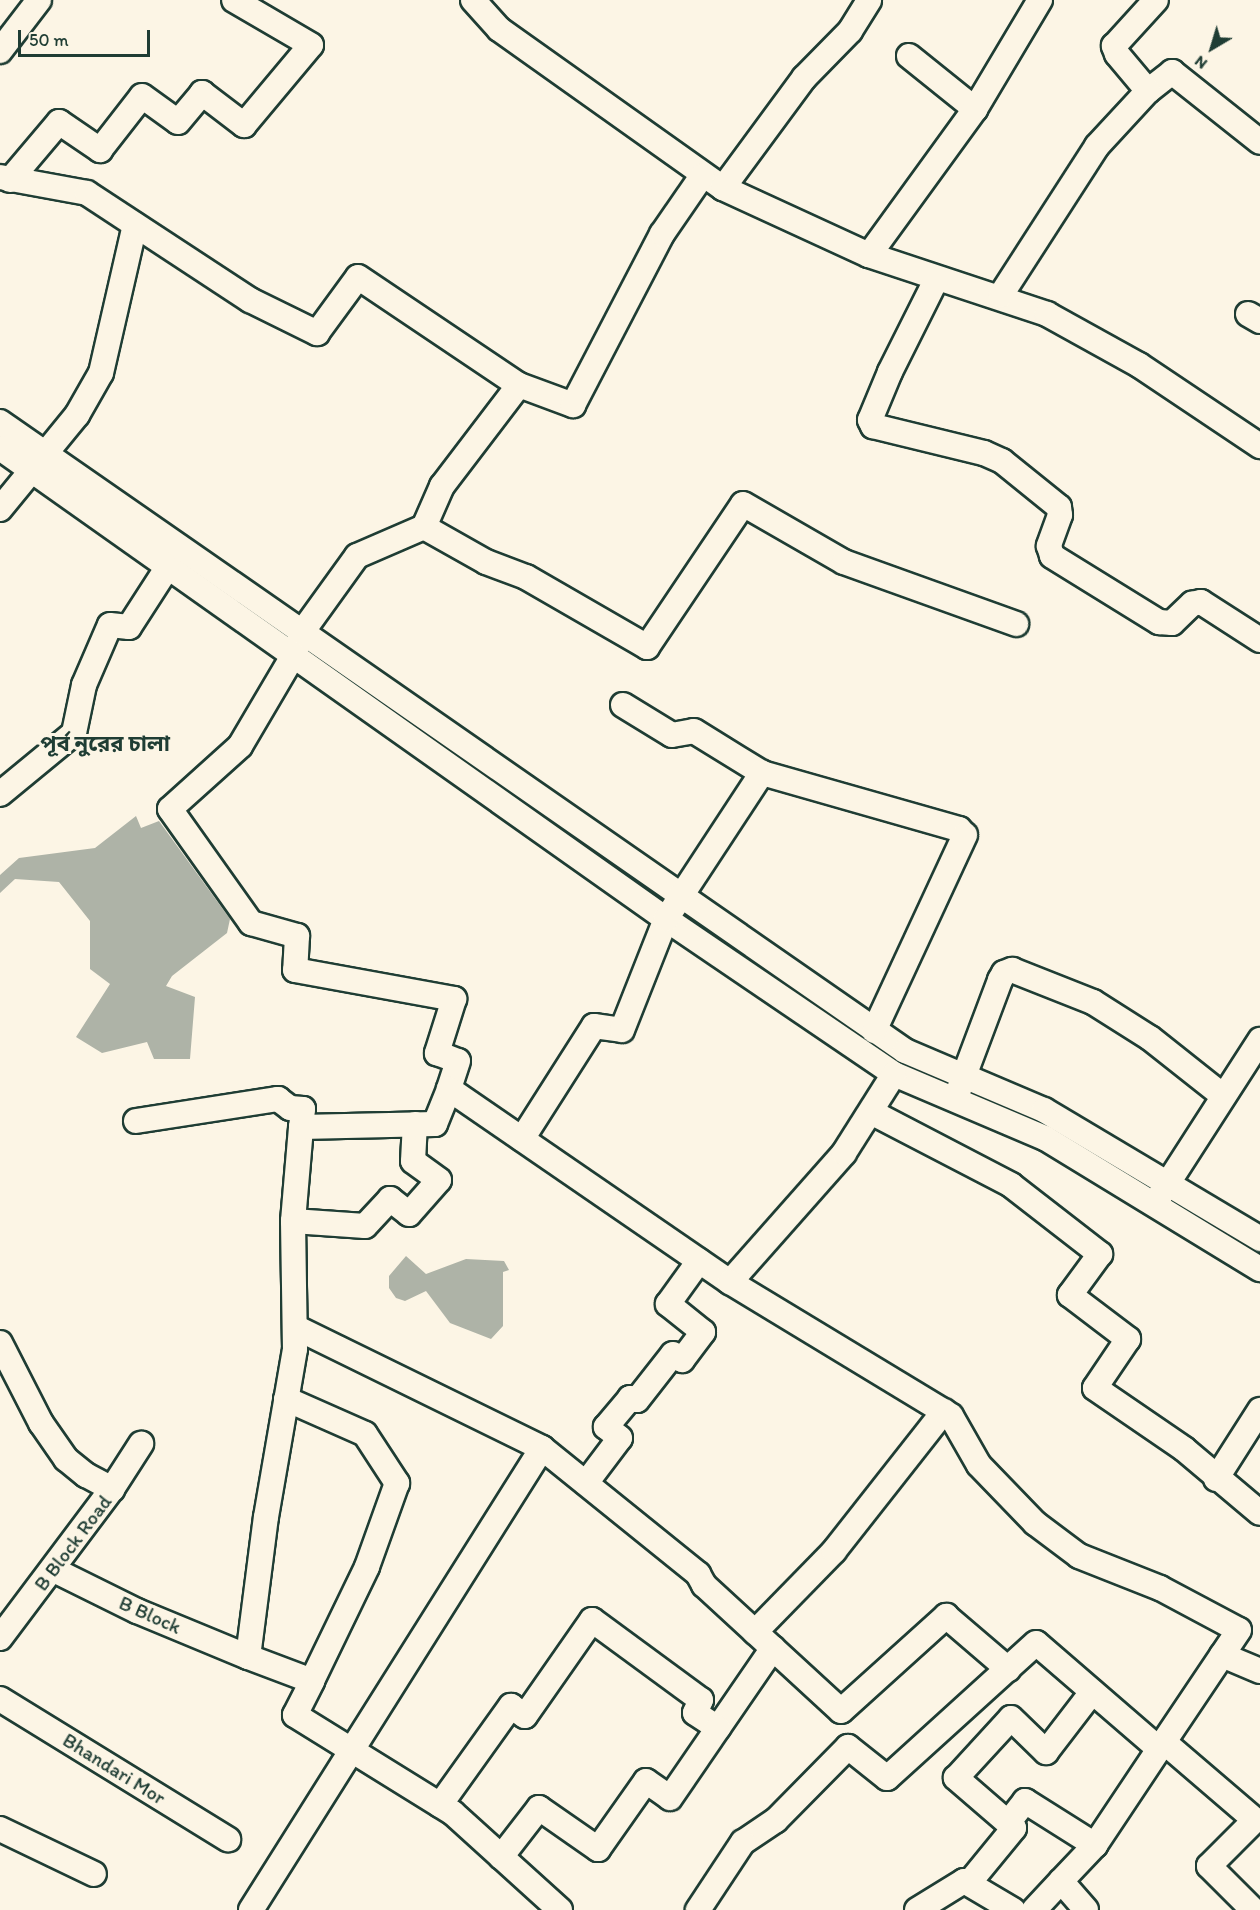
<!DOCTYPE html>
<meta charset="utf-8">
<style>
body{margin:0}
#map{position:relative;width:1260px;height:1910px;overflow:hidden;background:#fcf5e5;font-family:Itim,"Noto Sans Bengali",sans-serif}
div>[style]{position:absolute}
.water>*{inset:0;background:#aeb3a7}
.roads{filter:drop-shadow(2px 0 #1f3d34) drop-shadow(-2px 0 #1f3d34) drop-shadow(0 2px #1f3d34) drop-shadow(0 -2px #1f3d34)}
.minor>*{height:24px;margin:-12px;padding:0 12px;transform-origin:12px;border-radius:12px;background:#fcf5e5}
span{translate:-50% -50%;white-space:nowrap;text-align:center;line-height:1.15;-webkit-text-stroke:6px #fcf5e5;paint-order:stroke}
.street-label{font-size:20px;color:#1f3d34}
.quarter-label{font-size:22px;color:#1f3d34;font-weight:700}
.north{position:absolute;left:1182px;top:18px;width:60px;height:60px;-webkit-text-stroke:4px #fcf5e5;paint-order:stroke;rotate:218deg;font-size:16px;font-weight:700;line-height:24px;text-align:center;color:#1f3d34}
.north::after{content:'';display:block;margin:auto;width:21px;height:27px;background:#1f3d34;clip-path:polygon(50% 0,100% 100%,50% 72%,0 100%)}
.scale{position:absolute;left:18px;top:30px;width:132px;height:27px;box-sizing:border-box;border:3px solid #1f3d34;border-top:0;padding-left:8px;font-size:18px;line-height:21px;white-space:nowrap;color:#1f3d34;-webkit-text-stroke:4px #fcf5e5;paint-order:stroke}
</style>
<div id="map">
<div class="water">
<div style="clip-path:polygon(136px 816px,141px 828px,159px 821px,230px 919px,227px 933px,172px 976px,166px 986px,195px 997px,190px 1059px,154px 1059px,147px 1042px,102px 1053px,76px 1037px,110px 984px,90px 969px,90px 921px,59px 882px,15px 879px,0 893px,0 875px,19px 858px,95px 848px)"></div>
<div style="clip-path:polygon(406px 1256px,426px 1274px,466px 1259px,504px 1261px,509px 1270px,503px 1272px,503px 1326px,491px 1339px,450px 1323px,426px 1291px,405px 1301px,396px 1298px,389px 1288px,389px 1276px)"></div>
</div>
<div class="roads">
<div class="minor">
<div style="left:473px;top:0;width:39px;rotate:48deg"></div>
<div style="left:499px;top:29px;width:275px;rotate:35.4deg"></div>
<div style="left:723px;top:188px;width:161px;rotate:24.7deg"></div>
<div style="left:869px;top:255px;width:188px;rotate:18.3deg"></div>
<div style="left:1047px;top:314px;width:105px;rotate:29deg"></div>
<div style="left:1139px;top:365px;width:146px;rotate:33.8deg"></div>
<div style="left:0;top:51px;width:64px;rotate:-52.6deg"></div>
<div style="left:909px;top:56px;width:85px;rotate:38.8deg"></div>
<div style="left:1148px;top:91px;width:31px;rotate:-38deg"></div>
<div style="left:1172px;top:72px;width:112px;rotate:38.5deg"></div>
<div style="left:0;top:177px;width:88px;rotate:10.4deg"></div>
<div style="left:87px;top:193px;width:195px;rotate:33.3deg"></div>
<div style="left:250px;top:300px;width:75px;rotate:26.2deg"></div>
<div style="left:317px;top:333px;width:69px;rotate:-53.8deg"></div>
<div style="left:358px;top:277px;width:194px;rotate:33.9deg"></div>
<div style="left:519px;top:385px;width:127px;rotate:127.3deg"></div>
<div style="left:442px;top:486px;width:45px;rotate:113.7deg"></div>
<div style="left:424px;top:527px;width:73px;rotate:156.6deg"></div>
<div style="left:357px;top:556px;width:92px;rotate:125.8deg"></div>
<div style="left:303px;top:631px;width:27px;rotate:112deg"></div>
<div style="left:293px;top:656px;width:104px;rotate:120.5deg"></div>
<div style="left:240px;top:746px;width:94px;rotate:138deg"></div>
<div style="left:170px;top:809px;width:140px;rotate:54.6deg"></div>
<div style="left:251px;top:923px;width:48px;rotate:15.8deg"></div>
<div style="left:297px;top:936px;width:34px;rotate:93deg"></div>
<div style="left:295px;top:970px;width:162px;rotate:10.3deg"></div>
<div style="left:454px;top:999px;width:57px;rotate:107.5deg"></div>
<div style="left:437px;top:1053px;width:22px;rotate:21deg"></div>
<div style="left:458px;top:1061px;width:29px;rotate:108deg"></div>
<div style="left:10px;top:180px;width:76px;rotate:-49.8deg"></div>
<div style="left:59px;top:122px;width:50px;rotate:34.3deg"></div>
<div style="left:100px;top:150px;width:68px;rotate:-52.1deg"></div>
<div style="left:142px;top:96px;width:44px;rotate:35.8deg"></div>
<div style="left:178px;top:122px;width:38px;rotate:-50deg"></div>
<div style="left:202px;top:93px;width:53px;rotate:37.3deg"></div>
<div style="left:244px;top:125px;width:104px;rotate:-50.1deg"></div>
<div style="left:311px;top:45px;width:89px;rotate:-149.7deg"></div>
<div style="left:723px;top:188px;width:137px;rotate:-53.6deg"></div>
<div style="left:804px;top:78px;width:66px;rotate:-45.6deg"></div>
<div style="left:850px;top:31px;width:36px;rotate:-58deg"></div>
<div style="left:869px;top:255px;width:180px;rotate:-54deg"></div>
<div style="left:975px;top:109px;width:127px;rotate:-59.2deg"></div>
<div style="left:936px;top:280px;width:103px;rotate:116.6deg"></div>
<div style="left:890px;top:372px;width:52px;rotate:112.6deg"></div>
<div style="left:870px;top:420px;width:7px;rotate:63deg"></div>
<div style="left:873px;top:426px;width:114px;rotate:13.7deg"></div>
<div style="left:984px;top:453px;width:20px;rotate:24deg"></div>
<div style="left:1002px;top:461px;width:73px;rotate:38.9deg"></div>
<div style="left:1059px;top:507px;width:8px;rotate:83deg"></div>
<div style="left:1060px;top:515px;width:33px;rotate:110deg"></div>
<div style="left:1049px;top:546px;width:10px;rotate:73deg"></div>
<div style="left:1052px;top:556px;width:126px;rotate:31.7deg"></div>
<div style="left:1159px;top:622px;width:13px;rotate:4deg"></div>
<div style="left:1172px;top:623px;width:28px;rotate:-44deg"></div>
<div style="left:1192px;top:604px;width:9px;rotate:-13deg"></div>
<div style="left:1201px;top:602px;width:70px;rotate:32.8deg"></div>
<div style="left:1001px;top:295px;width:177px;rotate:-57.2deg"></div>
<div style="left:1097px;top:146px;width:75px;rotate:-47.2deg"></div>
<div style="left:1148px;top:91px;width:48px;rotate:-130deg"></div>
<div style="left:1117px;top:54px;width:9px;rotate:-111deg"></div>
<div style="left:1114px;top:46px;width:62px;rotate:-47.6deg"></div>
<div style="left:1248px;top:314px;width:14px;rotate:30deg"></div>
<div style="left:519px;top:385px;width:58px;rotate:20.3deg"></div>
<div style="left:573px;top:405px;width:193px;rotate:-62.5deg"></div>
<div style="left:662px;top:234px;width:70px;rotate:-55.4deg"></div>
<div style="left:0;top:422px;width:1102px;rotate:34.8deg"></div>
<div style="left:905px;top:1051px;width:151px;rotate:23deg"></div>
<div style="left:1044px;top:1110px;width:252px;rotate:30.8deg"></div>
<div style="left:0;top:448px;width:816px;rotate:35.27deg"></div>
<div style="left:666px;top:919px;width:276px;rotate:34.2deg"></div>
<div style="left:894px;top:1074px;width:164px;rotate:23deg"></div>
<div style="left:1045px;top:1138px;width:252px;rotate:31.4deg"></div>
<div style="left:0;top:509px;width:122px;rotate:-50.7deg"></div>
<div style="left:77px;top:415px;width:48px;rotate:-60.3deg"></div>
<div style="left:101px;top:373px;width:152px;rotate:-77.1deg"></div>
<div style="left:424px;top:527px;width:71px;rotate:29.4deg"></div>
<div style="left:486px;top:562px;width:43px;rotate:20.6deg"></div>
<div style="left:526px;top:577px;width:140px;rotate:30deg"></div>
<div style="left:647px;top:647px;width:172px;rotate:-56.1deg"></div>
<div style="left:743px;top:504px;width:116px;rotate:29.9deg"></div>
<div style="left:844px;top:562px;width:183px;rotate:19.8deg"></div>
<div style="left:623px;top:705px;width:57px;rotate:31.5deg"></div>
<div style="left:672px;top:735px;width:22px;rotate:-10deg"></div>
<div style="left:694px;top:731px;width:80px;rotate:31.7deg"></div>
<div style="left:0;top:794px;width:96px;rotate:-39.5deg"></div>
<div style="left:74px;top:733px;width:49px;rotate:-78.2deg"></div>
<div style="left:84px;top:685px;width:65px;rotate:-66.6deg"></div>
<div style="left:110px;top:625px;width:19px;rotate:6deg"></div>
<div style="left:129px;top:627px;width:70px;rotate:-57.2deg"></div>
<div style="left:958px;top:1092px;width:120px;rotate:-69.4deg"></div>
<div style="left:1000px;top:980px;width:8px;rotate:-60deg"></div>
<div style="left:1004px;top:973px;width:9px;rotate:-21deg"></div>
<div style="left:1012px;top:970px;width:87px;rotate:21.6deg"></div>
<div style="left:1093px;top:1002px;width:67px;rotate:32.3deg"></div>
<div style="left:1150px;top:1038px;width:92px;rotate:38.4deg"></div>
<div style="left:871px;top:1112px;width:158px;rotate:27.5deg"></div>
<div style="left:1011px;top:1185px;width:113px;rotate:37.8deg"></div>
<div style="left:1100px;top:1254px;width:51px;rotate:126.2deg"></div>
<div style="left:1070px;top:1295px;width:73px;rotate:37.2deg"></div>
<div style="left:1128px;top:1339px;width:59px;rotate:124deg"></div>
<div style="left:1095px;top:1388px;width:108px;rotate:34.4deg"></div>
<div style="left:1184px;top:1449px;width:99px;rotate:40.1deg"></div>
<div style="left:136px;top:1121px;width:144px;rotate:-8.8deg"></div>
<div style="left:278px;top:1099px;width:15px;rotate:37deg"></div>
<div style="left:290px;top:1108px;width:13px;rotate:4deg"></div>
<div style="left:303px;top:1109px;width:18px;rotate:96deg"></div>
<div style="left:522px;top:1139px;width:134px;rotate:-57.5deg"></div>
<div style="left:594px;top:1026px;width:28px;rotate:8deg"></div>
<div style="left:622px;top:1030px;width:119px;rotate:-68.4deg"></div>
<div style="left:666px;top:919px;width:175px;rotate:-56.7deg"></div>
<div style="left:762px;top:773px;width:205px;rotate:15.9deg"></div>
<div style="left:959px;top:829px;width:8px;rotate:45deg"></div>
<div style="left:965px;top:835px;width:216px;rotate:114.9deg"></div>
<div style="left:1159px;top:1197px;width:187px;rotate:-57.2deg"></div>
<div style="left:293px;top:1221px;width:72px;rotate:4deg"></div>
<div style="left:365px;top:1226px;width:37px;rotate:-47deg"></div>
<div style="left:390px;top:1199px;width:24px;rotate:38deg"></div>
<div style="left:409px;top:1214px;width:45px;rotate:-48.6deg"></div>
<div style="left:439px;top:1180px;width:32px;rotate:-144deg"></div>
<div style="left:413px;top:1161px;width:37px;rotate:-87deg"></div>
<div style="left:730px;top:1282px;width:172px;rotate:-48.5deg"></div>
<div style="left:844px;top:1153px;width:93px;rotate:-57.7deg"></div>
<div style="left:297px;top:1328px;width:273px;rotate:26.1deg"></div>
<div style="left:0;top:1343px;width:90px;rotate:62.9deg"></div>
<div style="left:41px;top:1423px;width:44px;rotate:55.2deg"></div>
<div style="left:66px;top:1459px;width:26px;rotate:39deg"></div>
<div style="left:86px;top:1475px;width:30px;rotate:28deg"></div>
<div style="left:286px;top:1399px;width:86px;rotate:23.9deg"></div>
<div style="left:365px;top:1434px;width:59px;rotate:56.9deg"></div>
<div style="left:397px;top:1483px;width:89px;rotate:109.7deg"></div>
<div style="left:367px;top:1567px;width:127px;rotate:115.8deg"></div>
<div style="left:1216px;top:1479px;width:82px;rotate:-57.5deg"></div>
<div style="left:586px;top:1483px;width:56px;rotate:-52.9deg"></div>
<div style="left:620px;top:1438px;width:18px;rotate:-142deg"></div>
<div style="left:606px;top:1427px;width:38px;rotate:-50deg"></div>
<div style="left:630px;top:1398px;width:7px;rotate:16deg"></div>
<div style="left:637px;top:1400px;width:58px;rotate:-52deg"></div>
<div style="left:673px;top:1354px;width:11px;rotate:34deg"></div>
<div style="left:682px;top:1360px;width:35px;rotate:-53deg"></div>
<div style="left:703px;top:1332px;width:45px;rotate:-141.3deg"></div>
<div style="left:668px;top:1304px;width:53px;rotate:-54.2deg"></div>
<div style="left:54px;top:1570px;width:93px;rotate:26.3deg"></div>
<div style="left:137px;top:1611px;width:120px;rotate:22.5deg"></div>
<div style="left:755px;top:1632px;width:113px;rotate:-45.7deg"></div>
<div style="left:834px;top:1551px;width:178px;rotate:-51.8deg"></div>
<div style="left:0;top:1638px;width:186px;rotate:-53.1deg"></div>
<div style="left:112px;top:1489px;width:54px;rotate:-57.2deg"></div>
<div style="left:1222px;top:1655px;width:41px;rotate:22.8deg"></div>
<div style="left:0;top:1699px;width:268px;rotate:31.6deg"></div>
<div style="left:1164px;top:1742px;width:120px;rotate:40.6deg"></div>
<div style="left:1255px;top:1820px;width:65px;rotate:135deg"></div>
<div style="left:1209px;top:1866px;width:62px;rotate:45deg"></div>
<div style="left:440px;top:1805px;width:122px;rotate:-54.4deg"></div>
<div style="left:511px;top:1706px;width:17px;rotate:36deg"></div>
<div style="left:525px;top:1716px;width:117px;rotate:-55.1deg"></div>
<div style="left:592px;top:1620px;width:135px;rotate:36.3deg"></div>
<div style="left:701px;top:1700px;width:14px;rotate:115deg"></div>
<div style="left:695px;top:1713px;width:27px;rotate:33deg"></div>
<div style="left:718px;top:1728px;width:97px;rotate:-55.5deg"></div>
<div style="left:1008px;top:1823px;width:28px;rotate:-52deg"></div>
<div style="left:1025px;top:1801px;width:83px;rotate:32.2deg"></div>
<div style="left:1095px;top:1845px;width:115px;rotate:-56.3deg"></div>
<div style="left:0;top:1829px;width:104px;rotate:25.6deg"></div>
<div style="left:501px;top:1857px;width:62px;rotate:-52.2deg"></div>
<div style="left:539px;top:1808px;width:72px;rotate:34.8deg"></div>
<div style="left:598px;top:1849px;width:83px;rotate:-54.8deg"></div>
<div style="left:646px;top:1781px;width:29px;rotate:35deg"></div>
<div style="left:670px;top:1798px;width:85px;rotate:-55.6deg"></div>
<div style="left:1061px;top:1881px;width:50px;rotate:-46.6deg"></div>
<div style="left:969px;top:1883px;width:71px;rotate:-50.7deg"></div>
<div style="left:1014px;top:1828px;width:77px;rotate:-139.2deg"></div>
<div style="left:956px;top:1778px;width:81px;rotate:-47.5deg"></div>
<div style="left:1011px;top:1718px;width:49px;rotate:44.2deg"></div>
<div style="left:1046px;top:1752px;width:76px;rotate:-52.5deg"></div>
<div style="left:251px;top:1910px;width:546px;rotate:-57.79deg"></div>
<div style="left:542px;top:1448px;width:201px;rotate:38.9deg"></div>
<div style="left:698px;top:1574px;width:13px;rotate:61deg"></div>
<div style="left:704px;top:1585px;width:186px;rotate:42.6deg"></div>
<div style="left:841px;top:1711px;width:142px;rotate:-42.1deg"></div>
<div style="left:946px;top:1616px;width:82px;rotate:40.5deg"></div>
<div style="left:560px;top:1910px;width:144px;rotate:-137.8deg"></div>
<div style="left:453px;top:1813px;width:186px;rotate:-148.2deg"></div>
<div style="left:295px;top:1715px;width:38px;rotate:-63deg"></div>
<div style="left:312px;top:1681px;width:68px;rotate:-159.4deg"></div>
<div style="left:248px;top:1657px;width:141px;rotate:-82.7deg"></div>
<div style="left:266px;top:1517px;width:170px;rotate:-80.2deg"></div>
<div style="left:295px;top:1349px;width:128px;rotate:-90.9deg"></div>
<div style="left:293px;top:1221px;width:94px;rotate:-85.1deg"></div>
<div style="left:301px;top:1127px;width:134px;rotate:-1.3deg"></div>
<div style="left:435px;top:1124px;width:38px;rotate:-68deg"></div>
<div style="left:449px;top:1089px;width:341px;rotate:34.5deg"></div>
<div style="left:730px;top:1282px;width:258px;rotate:31.2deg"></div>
<div style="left:951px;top:1416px;width:56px;rotate:60.3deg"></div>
<div style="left:979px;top:1465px;width:81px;rotate:46deg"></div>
<div style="left:1035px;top:1523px;width:55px;rotate:36.9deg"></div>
<div style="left:1079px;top:1556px;width:87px;rotate:21.6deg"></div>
<div style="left:1160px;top:1588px;width:89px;rotate:28deg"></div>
<div style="left:1239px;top:1630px;width:143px;rotate:123.9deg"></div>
<div style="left:1159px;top:1749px;width:162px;rotate:-139.2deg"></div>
<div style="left:1036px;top:1643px;width:201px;rotate:137.8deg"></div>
<div style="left:887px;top:1778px;width:50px;rotate:-141.5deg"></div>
<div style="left:848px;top:1747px;width:103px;rotate:134.6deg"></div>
<div style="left:776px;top:1820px;width:40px;rotate:146deg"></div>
<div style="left:743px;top:1842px;width:82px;rotate:123.5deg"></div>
<div style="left:917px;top:1910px;width:55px;rotate:-31.7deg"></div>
<div style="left:964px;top:1881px;width:57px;rotate:30.6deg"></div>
<div style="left:1034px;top:1910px;width:40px;rotate:-47deg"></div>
<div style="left:1061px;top:1881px;width:38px;rotate:49deg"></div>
</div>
</div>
<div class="street-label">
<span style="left:73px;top:1543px;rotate:-53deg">B Block Road</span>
<span style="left:150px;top:1615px;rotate:24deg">B Block</span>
<span style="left:114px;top:1769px;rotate:32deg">Bhandari Mor</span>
</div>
<div class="quarter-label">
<span style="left:105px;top:744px">পূর্ব নুরের চালা</span>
</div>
<div class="north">N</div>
<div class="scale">50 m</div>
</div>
